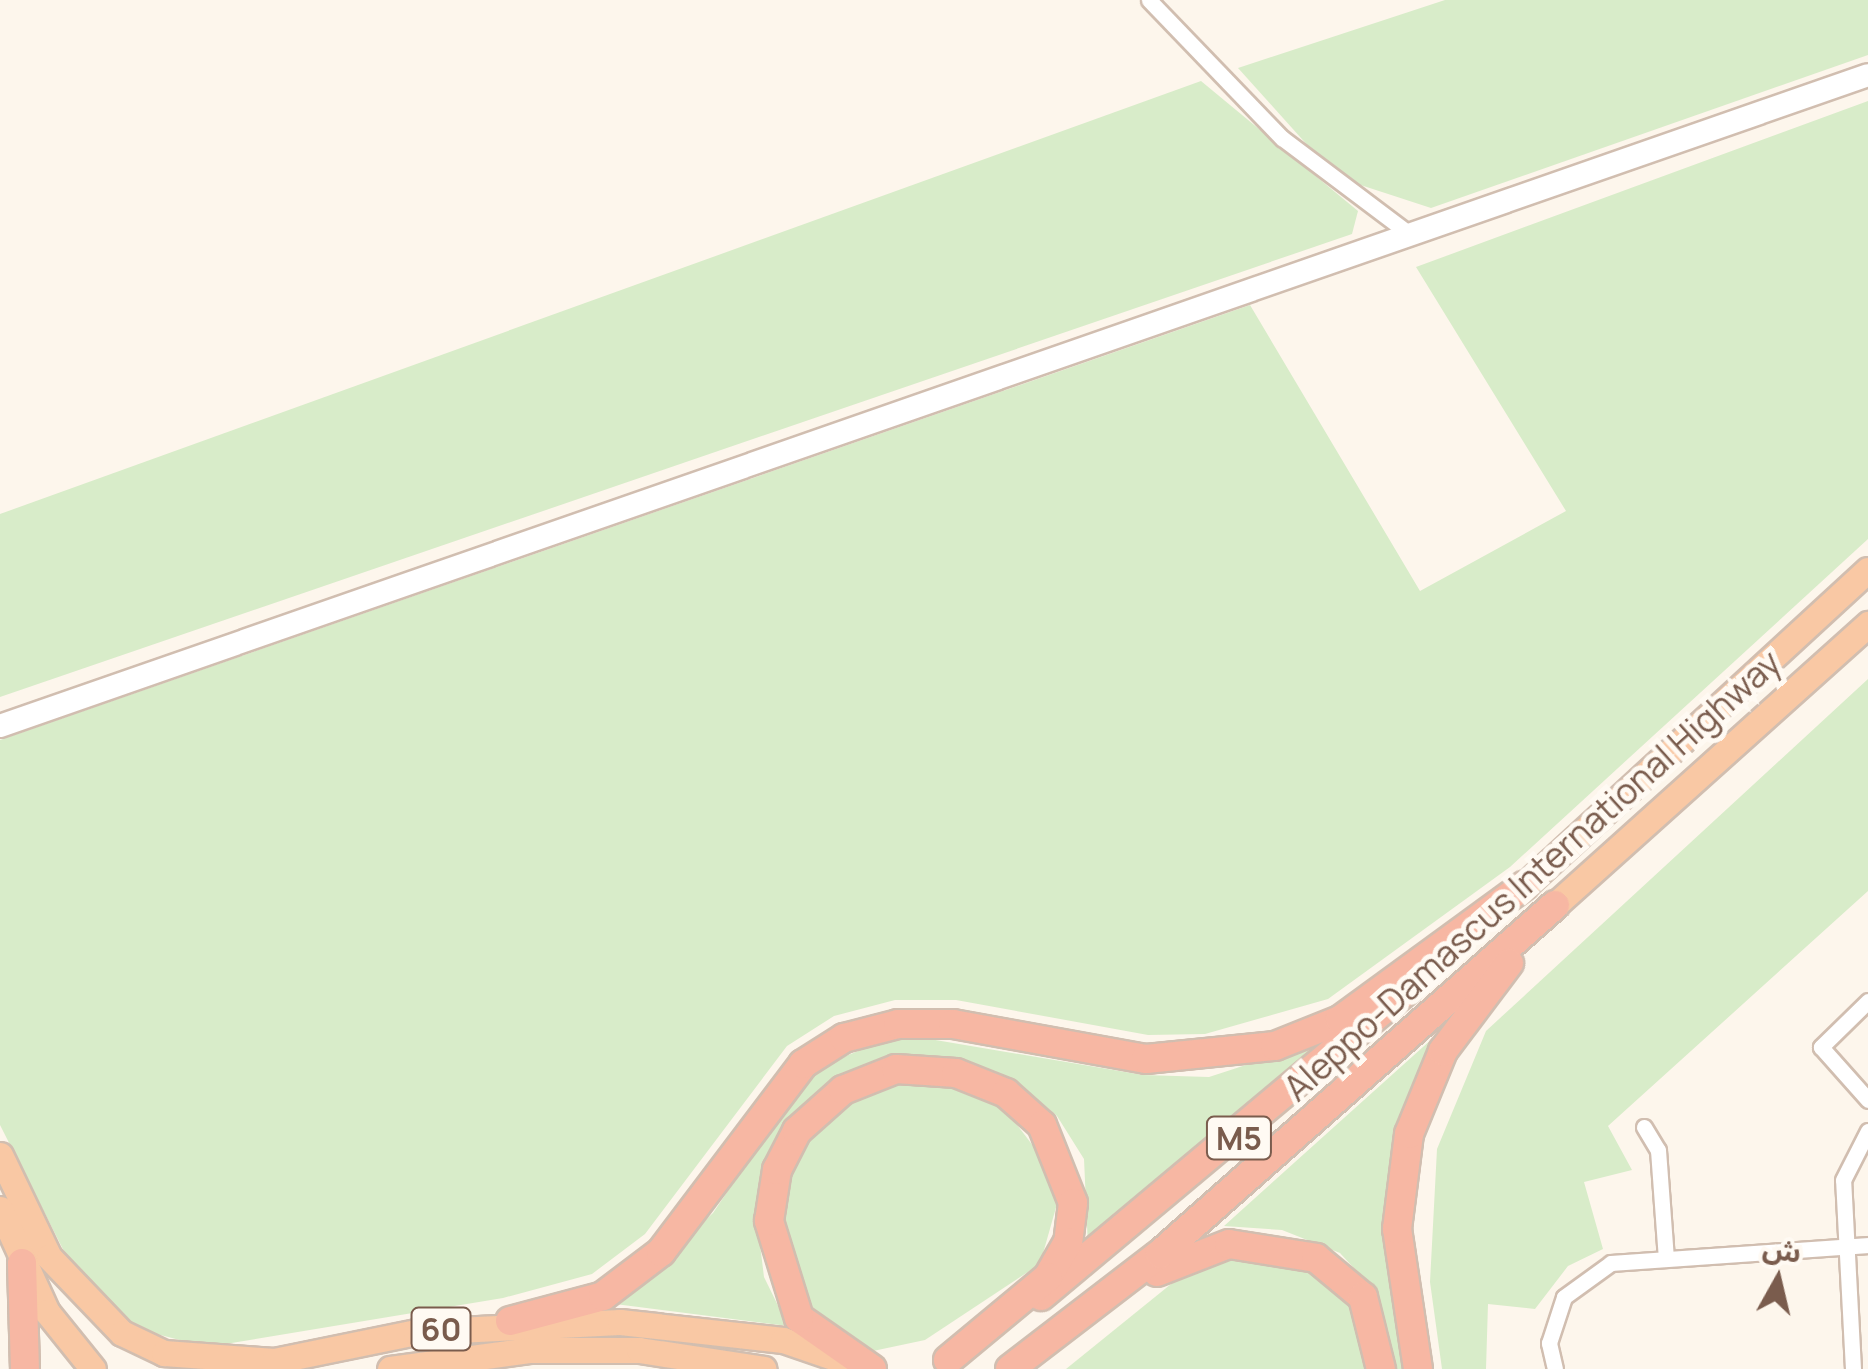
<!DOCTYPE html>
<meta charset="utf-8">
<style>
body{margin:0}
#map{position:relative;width:1868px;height:1369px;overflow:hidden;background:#fdf6ec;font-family:Manrope,"Noto Sans Arabic",sans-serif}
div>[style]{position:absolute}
.green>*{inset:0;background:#d8ecc9}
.roads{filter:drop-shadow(2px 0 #d1beb0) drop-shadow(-2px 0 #d1beb0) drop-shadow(0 2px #d1beb0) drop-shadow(0 -2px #d1beb0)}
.minor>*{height:15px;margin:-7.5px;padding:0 7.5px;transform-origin:7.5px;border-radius:7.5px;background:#fff}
.secondary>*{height:22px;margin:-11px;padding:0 11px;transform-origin:11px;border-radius:11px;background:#fff}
.trunk>*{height:25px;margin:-12.5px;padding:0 12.5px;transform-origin:12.5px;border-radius:12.5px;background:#f9c8a4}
.motorway>*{height:28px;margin:-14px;padding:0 14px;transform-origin:14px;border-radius:14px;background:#f7b7a3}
span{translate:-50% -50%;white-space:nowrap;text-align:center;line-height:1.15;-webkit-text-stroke:10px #fffaf3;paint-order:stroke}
.shield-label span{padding:2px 8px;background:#fffaf3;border:2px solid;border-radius:8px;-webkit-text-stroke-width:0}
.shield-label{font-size:32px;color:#7a5c4d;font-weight:700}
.street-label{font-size:35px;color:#7a5c4d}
.north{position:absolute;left:1728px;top:1229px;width:100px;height:100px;-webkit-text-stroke:8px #fffaf3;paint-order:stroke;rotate:8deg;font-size:28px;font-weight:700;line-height:40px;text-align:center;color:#7a5c4d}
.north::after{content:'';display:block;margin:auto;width:35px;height:45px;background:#7a5c4d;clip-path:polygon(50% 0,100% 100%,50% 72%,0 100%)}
</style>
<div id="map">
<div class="green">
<div style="clip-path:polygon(1445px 0,1868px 0,1868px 55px,1431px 208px,1336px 177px,1238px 68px)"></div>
<div style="clip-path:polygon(1201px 81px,1358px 211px,1352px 234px,0 697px,0 514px)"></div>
<div style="clip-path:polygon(1868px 101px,1868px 539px,1510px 867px,1328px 999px,1205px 1034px,1148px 1035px,956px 1000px,895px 1000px,834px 1016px,787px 1046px,645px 1234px,592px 1274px,503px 1298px,207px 1347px,141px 1330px,73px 1269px,0 1125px,0 740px,1250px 305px,1420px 591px,1566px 511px,1416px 267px)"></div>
<div style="clip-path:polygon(1868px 679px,1868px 891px,1608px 1126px,1632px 1170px,1584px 1182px,1603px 1249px,1568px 1266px,1535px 1309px,1488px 1304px,1486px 1369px,1442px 1369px,1430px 1282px,1437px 1149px,1486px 1031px)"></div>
<div style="clip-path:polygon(1453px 1020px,1395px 1133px,1389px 1262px,1406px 1369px,1393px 1369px,1374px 1290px,1340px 1253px,1282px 1230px,1224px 1226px)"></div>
<div style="clip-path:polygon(900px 1034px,1143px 1075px,1209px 1077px,1329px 1038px,1088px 1247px,1084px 1159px,1057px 1116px,1017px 1082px,956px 1062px,896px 1057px,836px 1076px,784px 1122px,757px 1220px,764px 1277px,788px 1326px,615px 1304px,713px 1213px,809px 1071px)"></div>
<div style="clip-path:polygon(897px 1083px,951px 1085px,1001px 1104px,1050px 1168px,1057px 1204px,1040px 1264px,925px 1340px,873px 1351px,811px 1309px,793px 1277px,783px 1222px,792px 1174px,812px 1137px,849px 1102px)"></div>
<div style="clip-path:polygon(1267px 1254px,1326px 1277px,1362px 1312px,1371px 1369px,1066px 1369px,1197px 1263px)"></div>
</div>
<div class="roads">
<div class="minor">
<div style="left:1149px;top:0;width:192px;rotate:46.1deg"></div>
<div style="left:1282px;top:138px;width:158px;rotate:37deg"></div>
<div style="left:1868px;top:1001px;width:66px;rotate:135.6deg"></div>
<div style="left:1821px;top:1047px;width:71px;rotate:48.4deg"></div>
<div style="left:1644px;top:1127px;width:27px;rotate:59deg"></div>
<div style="left:1658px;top:1150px;width:109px;rotate:85.8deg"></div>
<div style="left:1555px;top:1369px;width:27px;rotate:-103deg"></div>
<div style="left:1549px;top:1343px;width:48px;rotate:-71.9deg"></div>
<div style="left:1564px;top:1297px;width:58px;rotate:-35.9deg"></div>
<div style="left:1611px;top:1263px;width:258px;rotate:-4deg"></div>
<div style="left:1853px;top:1369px;width:189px;rotate:-93deg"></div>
<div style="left:1843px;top:1180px;width:55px;rotate:-63deg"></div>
</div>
<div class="secondary">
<div style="left:0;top:726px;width:1978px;rotate:-19.21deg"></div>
</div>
<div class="trunk">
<div style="left:1524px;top:886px;width:467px;rotate:-42.6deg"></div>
<div style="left:1555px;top:905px;width:421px;rotate:-41.9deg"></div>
<div style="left:0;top:1155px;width:113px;rotate:64.3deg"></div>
<div style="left:49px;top:1257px;width:105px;rotate:46.2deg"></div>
<div style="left:122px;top:1333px;width:47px;rotate:25.5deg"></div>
<div style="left:164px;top:1353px;width:110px;rotate:4.2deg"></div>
<div style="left:274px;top:1361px;width:145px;rotate:-11.5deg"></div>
<div style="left:416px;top:1332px;width:204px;rotate:-2.8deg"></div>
<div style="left:620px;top:1322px;width:164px;rotate:6.3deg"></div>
<div style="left:783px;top:1340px;width:80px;rotate:18.9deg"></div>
<div style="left:0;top:1209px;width:113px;rotate:65.5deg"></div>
<div style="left:47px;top:1312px;width:73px;rotate:51.1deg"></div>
<div style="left:390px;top:1369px;width:142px;rotate:-7.7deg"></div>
<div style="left:531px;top:1350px;width:108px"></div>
<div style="left:639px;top:1350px;width:126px;rotate:8.6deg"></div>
</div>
<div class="motorway">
<div style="left:22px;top:1263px;width:106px;rotate:88.4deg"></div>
<div style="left:1157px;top:1272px;width:77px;rotate:-21.3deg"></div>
<div style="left:1229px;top:1244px;width:88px;rotate:9.1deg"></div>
<div style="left:1316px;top:1258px;width:61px;rotate:39.7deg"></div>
<div style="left:1363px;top:1297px;width:74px;rotate:76deg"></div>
<div style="left:1041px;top:1296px;width:477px;rotate:-39.9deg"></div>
<div style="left:510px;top:1321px;width:96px;rotate:-15deg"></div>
<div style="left:603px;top:1296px;width:73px;rotate:-37.2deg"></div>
<div style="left:661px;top:1252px;width:236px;rotate:-52.9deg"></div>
<div style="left:803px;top:1064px;width:49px;rotate:-32.4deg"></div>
<div style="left:844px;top:1038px;width:56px;rotate:-14.5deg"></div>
<div style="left:898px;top:1024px;width:55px"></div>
<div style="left:953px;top:1024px;width:196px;rotate:10.3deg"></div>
<div style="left:1146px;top:1059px;width:130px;rotate:-5.8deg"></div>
<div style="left:1275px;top:1046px;width:70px;rotate:-21.8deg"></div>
<div style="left:1340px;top:1020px;width:228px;rotate:-36.1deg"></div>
<div style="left:872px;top:1369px;width:89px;rotate:-145.1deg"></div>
<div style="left:799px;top:1318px;width:102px;rotate:-107.2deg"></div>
<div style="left:769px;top:1221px;width:52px;rotate:-81.1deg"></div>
<div style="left:777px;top:1170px;width:44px;rotate:-62.9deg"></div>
<div style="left:797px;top:1131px;width:62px;rotate:-41.7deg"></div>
<div style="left:843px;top:1090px;width:57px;rotate:-21.6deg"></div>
<div style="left:896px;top:1069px;width:60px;rotate:3.8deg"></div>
<div style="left:956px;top:1073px;width:54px;rotate:21.8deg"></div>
<div style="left:1006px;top:1093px;width:48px;rotate:41.6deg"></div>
<div style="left:1042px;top:1125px;width:84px;rotate:68.3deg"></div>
<div style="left:1073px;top:1203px;width:39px;rotate:97deg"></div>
<div style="left:1068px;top:1242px;width:40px;rotate:119.7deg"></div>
<div style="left:1048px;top:1277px;width:130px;rotate:140.3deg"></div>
<div style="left:1010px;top:1369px;width:189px;rotate:-37.5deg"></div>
<div style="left:1160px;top:1254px;width:527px;rotate:-41.46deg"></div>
<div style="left:1418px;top:1369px;width:142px;rotate:-98.5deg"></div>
<div style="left:1397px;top:1229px;width:96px;rotate:-82.8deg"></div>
<div style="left:1409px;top:1134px;width:90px;rotate:-67.7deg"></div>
<div style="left:1443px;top:1051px;width:110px;rotate:-53.1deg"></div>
</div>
</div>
<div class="shield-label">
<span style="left:1239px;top:1138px">M5</span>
<span style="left:441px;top:1329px">60</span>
</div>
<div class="street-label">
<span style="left:1532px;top:875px;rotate:-42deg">Aleppo-Damascus International Highway</span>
</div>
<div class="north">ش</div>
</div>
